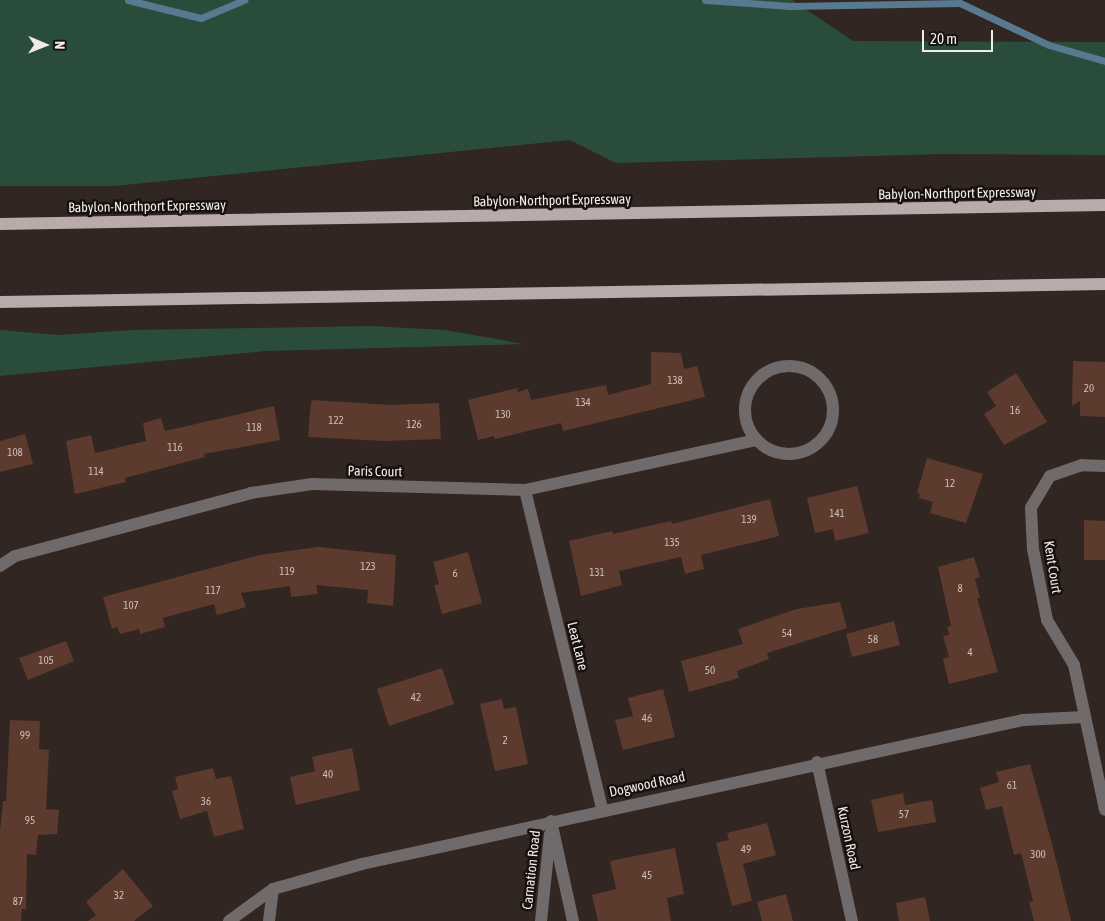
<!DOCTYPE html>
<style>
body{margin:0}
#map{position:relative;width:1105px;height:921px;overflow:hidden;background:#312622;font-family:"Asap Condensed",sans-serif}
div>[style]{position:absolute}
.green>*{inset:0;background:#2a4c3b}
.stream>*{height:7px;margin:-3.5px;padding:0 3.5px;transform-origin:3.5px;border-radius:3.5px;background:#587a91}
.building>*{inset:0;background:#5c3a2e}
.minor>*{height:12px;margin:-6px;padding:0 6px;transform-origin:6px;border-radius:6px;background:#716a6b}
.minor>.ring{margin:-6px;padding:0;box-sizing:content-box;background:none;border:12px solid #716a6b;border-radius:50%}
.primary>*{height:12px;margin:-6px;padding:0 6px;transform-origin:6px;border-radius:6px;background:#b9abac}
span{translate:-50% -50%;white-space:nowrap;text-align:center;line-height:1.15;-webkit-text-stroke:5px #16110f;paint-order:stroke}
.number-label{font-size:11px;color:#cdbfba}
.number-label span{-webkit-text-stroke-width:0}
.street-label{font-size:14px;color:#f3ebe8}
.north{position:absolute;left:20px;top:20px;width:50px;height:50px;-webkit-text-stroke:4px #16110f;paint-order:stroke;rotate:91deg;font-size:14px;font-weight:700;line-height:20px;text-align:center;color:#f3ebe8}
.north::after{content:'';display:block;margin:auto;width:18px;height:22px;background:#f3ebe8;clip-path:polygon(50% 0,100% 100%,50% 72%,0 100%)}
.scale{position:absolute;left:922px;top:30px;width:71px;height:22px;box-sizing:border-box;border:2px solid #f3ebe8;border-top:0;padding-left:6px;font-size:15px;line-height:18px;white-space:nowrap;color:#f3ebe8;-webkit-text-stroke:4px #16110f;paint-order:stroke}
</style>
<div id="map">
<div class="green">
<div style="clip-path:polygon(0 0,792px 0,853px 41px,1105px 42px,1105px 155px,944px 154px,616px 163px,570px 140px,114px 186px,0 186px)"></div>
<div style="clip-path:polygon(370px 326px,445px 330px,524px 344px,266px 351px,0 376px,0 330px,58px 335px,131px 330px)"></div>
</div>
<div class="stream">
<div style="left:128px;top:0;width:75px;rotate:13.9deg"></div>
<div style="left:201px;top:18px;width:47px;rotate:-22.7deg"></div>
<div style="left:705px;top:0;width:85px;rotate:4deg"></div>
<div style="left:790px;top:6px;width:170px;rotate:-1deg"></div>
<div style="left:960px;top:3px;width:98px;rotate:25.3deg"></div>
<div style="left:1049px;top:45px;width:58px;rotate:15.9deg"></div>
</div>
<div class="building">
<div style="clip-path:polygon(651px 352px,681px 353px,684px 369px,697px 366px,705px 397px,563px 431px,561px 423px,495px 439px,494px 436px,478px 440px,468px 400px,517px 388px,518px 392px,528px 389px,531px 400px,606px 385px,608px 395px,651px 384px)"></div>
<div style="clip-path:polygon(1073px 361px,1105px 362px,1105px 417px,1080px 416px,1080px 401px,1072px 406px)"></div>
<div style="clip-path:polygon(1016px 373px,1047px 422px,1004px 445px,984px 414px,996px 406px,987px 392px)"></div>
<div style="clip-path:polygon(313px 400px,391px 405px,439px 403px,441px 439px,385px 441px,308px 437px,311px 402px)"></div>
<div style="clip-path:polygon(274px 406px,280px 440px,204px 454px,205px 457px,125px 478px,126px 482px,75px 494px,66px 441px,91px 435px,95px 453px,146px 441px,143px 423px,161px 418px,165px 431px)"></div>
<div style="clip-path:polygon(25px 434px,33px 464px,0 472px,0 441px)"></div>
<div style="clip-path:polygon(927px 458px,983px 474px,966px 523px,930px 513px,933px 502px,919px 498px,920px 494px,917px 493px)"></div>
<div style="clip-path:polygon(857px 486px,869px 533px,835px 541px,833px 529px,815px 533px,807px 498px)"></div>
<div style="clip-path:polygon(770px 499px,779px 536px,701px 555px,704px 569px,685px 574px,681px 557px,619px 571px,622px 585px,581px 596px,569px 541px,612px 531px,613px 534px,671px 521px,672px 524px)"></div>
<div style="clip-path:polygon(1084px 520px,1105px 521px,1105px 560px,1084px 560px)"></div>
<div style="clip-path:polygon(318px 547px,396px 555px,393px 606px,367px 603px,368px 590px,316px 585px,318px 594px,291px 597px,290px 586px,241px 593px,246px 607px,217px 615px,214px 604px,163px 618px,165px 627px,140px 634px,139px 629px,120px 634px,117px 627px,112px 629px,103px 597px,260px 555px)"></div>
<div style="clip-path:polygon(468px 552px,482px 603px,442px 614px,434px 585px,439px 584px,433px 562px)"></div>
<div style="clip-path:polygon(974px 557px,980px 577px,975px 579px,980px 598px,977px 598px,998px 672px,949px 684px,943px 659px,949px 657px,943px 636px,949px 635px,947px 627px,951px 626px,938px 567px)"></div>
<div style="clip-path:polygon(840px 602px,847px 628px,767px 653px,769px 659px,737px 671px,739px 678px,689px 692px,681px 661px,743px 644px,738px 629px,797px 609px)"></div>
<div style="clip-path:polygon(894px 621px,900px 645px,852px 657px,846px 634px)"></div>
<div style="clip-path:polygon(66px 641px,74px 661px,28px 680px,19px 658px)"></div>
<div style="clip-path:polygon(442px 668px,454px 704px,389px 726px,377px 689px)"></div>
<div style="clip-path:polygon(663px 689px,675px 737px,623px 750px,615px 720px,633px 716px,628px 698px)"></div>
<div style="clip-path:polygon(502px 699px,504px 709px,516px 707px,528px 764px,495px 771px,480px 704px)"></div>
<div style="clip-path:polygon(10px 720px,40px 721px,39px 749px,49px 750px,46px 809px,59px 810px,57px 834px,38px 835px,36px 855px,27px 854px,26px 909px,22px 909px,21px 921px,0 921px,0 831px,3px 801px,6px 801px)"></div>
<div style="clip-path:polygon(352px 748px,360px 790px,296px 805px,290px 777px,315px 771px,312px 757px)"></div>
<div style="clip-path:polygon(1030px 764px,1052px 844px,1071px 921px,1034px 921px,1029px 902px,1033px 901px,1021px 853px,1014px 855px,1002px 806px,986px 810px,980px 788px,999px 782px,996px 772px)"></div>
<div style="clip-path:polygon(213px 768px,216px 779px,231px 776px,244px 829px,214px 837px,207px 811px,180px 819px,172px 791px,178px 789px,175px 777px)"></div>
<div style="clip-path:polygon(903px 793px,905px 805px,932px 800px,936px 822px,878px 832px,871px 800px)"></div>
<div style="clip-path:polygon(767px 823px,776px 855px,743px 864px,752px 901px,732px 906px,716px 843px,729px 840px,727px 833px)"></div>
<div style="clip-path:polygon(675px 848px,684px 894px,667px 898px,671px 921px,598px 921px,592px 895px,616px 889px,610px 861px)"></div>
<div style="clip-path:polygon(123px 869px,153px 906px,134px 921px,88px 921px,96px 915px,86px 902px)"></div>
<div style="clip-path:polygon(786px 894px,793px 921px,762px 921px,757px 902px)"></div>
<div style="clip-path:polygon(925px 897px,930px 921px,899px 921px,896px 903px)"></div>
</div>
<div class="minor">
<div class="ring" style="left:745px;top:366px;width:76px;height:76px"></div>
<div style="left:1105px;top:466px;width:23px;rotate:-178deg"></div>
<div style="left:1082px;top:465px;width:34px;rotate:161deg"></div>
<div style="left:1050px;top:476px;width:37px;rotate:121deg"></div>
<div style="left:1031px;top:508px;width:41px;rotate:87.2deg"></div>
<div style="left:1033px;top:549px;width:72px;rotate:78.8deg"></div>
<div style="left:1047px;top:620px;width:52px;rotate:59deg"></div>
<div style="left:1074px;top:665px;width:148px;rotate:77.9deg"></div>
<div style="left:525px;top:490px;width:328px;rotate:76.4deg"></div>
<div style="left:0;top:566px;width:18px;rotate:-34deg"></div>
<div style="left:15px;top:556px;width:244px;rotate:-14.9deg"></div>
<div style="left:251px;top:493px;width:62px;rotate:-8.4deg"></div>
<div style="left:312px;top:484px;width:213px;rotate:1.6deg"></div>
<div style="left:525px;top:490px;width:236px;rotate:-12.2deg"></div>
<div style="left:817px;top:762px;width:163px;rotate:77.6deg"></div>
<div style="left:551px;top:821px;width:102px;rotate:77.6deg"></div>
<div style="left:229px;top:921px;width:54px;rotate:-36deg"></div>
<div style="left:273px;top:889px;width:92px;rotate:-15.7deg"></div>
<div style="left:362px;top:864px;width:677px;rotate:-12.29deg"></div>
<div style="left:1023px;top:720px;width:61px;rotate:-2.8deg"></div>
<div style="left:269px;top:921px;width:32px;rotate:-83deg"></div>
<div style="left:541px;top:921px;width:87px;rotate:-84.1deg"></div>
</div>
<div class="primary">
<div style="left:0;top:224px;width:1105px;rotate:-0.99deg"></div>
<div style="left:0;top:302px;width:1105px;rotate:-0.93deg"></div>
</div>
<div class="number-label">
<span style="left:675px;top:380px">138</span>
<span style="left:1089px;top:388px">20</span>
<span style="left:583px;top:402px">134</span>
<span style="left:1015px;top:410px">16</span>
<span style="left:503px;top:414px">130</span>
<span style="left:336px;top:420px">122</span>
<span style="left:414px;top:424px">126</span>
<span style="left:254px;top:427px">118</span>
<span style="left:175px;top:447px">116</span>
<span style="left:15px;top:452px">108</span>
<span style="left:96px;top:471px">114</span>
<span style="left:950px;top:483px">12</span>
<span style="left:837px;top:513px">141</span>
<span style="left:749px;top:519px">139</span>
<span style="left:672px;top:542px">135</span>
<span style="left:368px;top:566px">123</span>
<span style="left:287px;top:571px">119</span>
<span style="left:597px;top:572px">131</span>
<span style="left:455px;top:573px">6</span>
<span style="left:960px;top:588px">8</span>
<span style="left:213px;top:590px">117</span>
<span style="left:131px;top:605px">107</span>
<span style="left:787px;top:633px">54</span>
<span style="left:873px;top:639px">58</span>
<span style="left:970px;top:652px">4</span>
<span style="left:46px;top:660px">105</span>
<span style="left:710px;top:670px">50</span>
<span style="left:416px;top:697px">42</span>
<span style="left:647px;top:718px">46</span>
<span style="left:25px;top:735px">99</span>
<span style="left:505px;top:740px">2</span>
<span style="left:328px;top:774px">40</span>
<span style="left:1012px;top:785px">61</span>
<span style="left:206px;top:801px">36</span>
<span style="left:904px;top:814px">57</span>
<span style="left:30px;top:820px">95</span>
<span style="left:746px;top:849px">49</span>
<span style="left:1038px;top:854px">300</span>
<span style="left:647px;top:875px">45</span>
<span style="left:119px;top:895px">32</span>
<span style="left:18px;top:901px">87</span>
</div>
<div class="street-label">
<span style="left:957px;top:193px;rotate:-1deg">Babylon-Northport Expressway</span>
<span style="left:552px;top:200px;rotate:-1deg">Babylon-Northport Expressway</span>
<span style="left:147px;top:206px;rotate:-1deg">Babylon-Northport Expressway</span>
<span style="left:375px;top:471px;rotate:1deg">Paris Court</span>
<span style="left:1053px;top:567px;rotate:81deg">Kent Court</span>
<span style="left:578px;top:646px;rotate:76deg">Leat Lane</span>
<span style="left:647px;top:784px;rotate:-12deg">Dogwood Road</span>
<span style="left:849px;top:838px;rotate:78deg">Kurzon Road</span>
<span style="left:531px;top:870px;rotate:-84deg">Carnation Road</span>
</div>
<div class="north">N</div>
<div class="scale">20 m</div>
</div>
